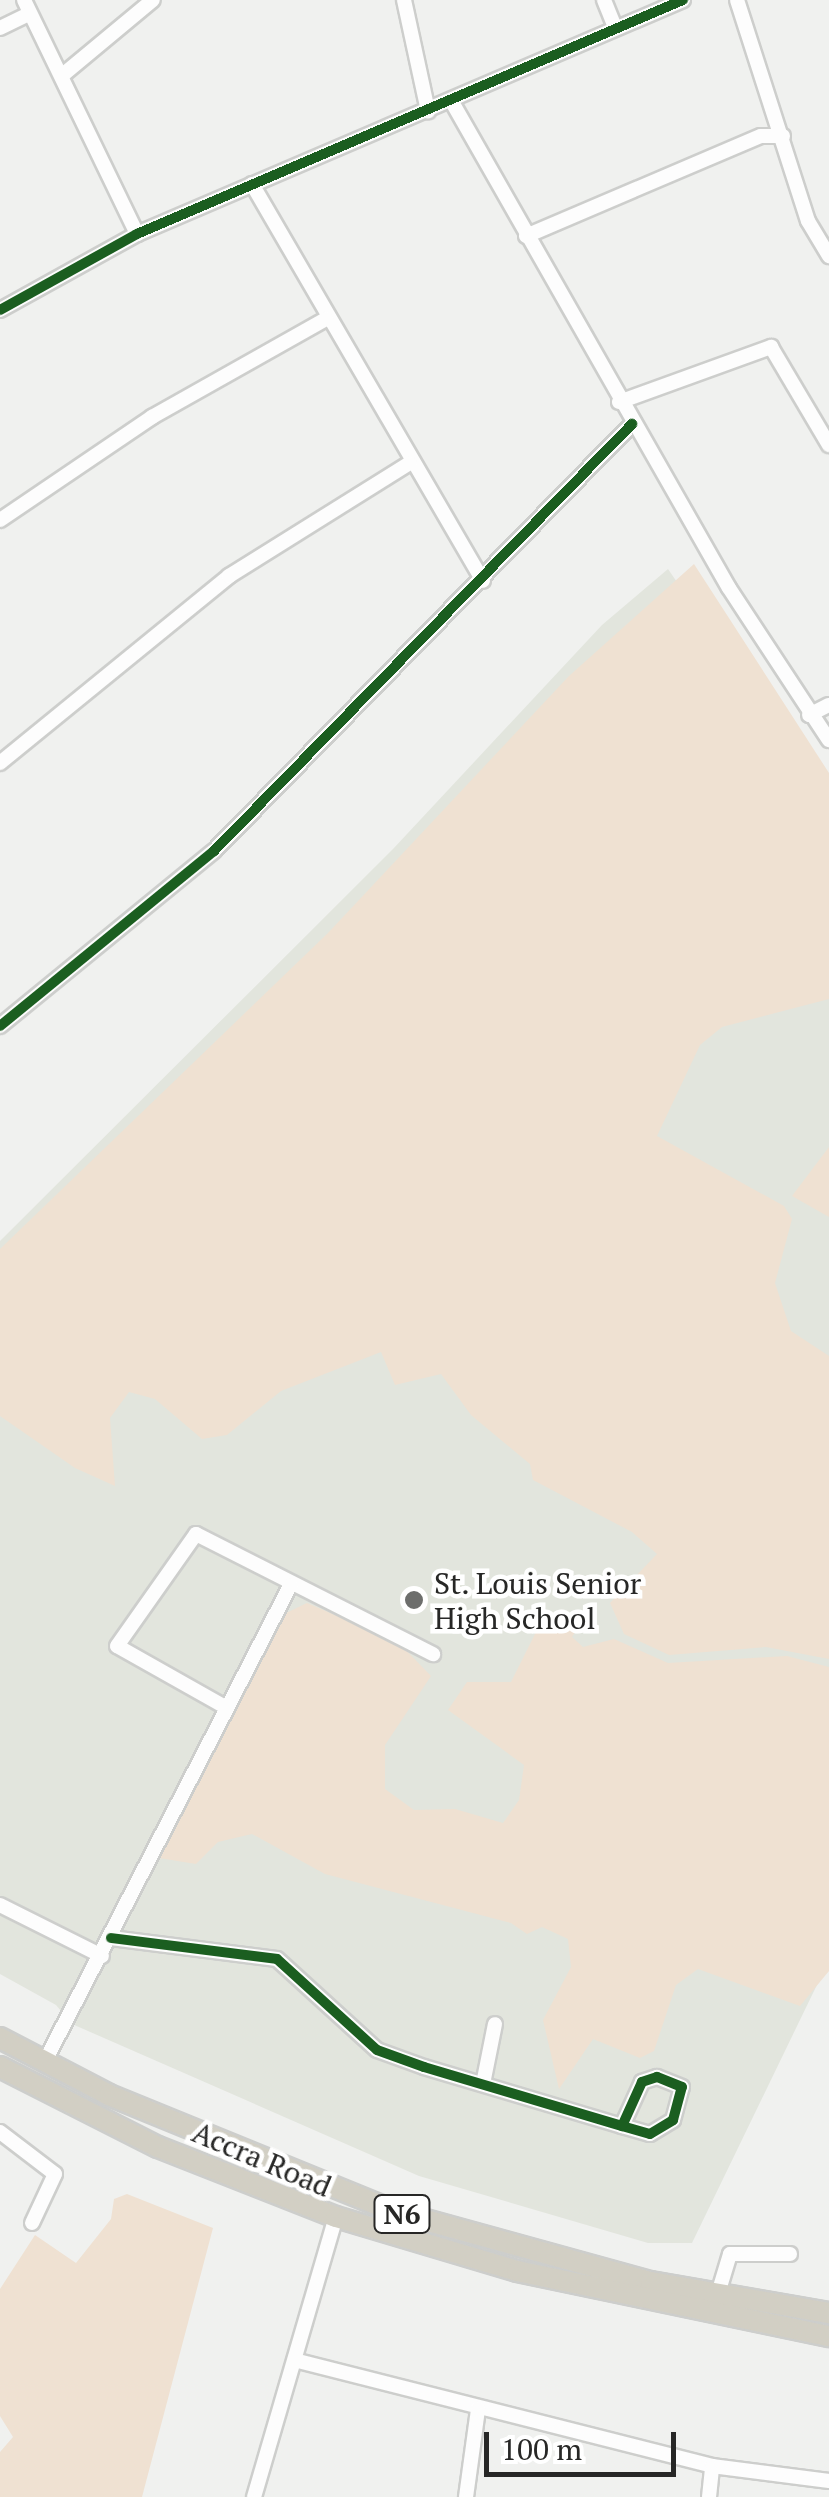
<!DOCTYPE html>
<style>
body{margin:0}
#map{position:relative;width:829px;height:2497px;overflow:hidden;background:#f0f1ef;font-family:"PT Serif",serif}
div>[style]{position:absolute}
.built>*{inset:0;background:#e2e5dd}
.green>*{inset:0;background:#efe1d2}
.roads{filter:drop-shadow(2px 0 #cdcecc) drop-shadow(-2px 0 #cdcecc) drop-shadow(0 2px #cdcecc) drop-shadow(0 -2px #cdcecc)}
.minor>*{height:14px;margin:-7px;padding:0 7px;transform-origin:7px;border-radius:7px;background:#fdfdfd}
.highway>*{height:20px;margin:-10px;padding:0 10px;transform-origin:10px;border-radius:10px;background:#d2cfc4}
.cycleway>*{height:10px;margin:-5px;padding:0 5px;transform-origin:5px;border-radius:5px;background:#1b5e20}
.dots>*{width:28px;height:28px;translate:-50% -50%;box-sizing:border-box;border:5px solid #fff;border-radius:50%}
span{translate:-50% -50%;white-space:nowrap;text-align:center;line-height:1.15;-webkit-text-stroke:9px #fff;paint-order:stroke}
.shield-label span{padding:2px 8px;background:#fff;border:2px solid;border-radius:8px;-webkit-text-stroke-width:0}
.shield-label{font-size:28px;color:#272726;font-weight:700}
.poi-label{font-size:30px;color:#272726}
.left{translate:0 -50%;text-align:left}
.street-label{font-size:30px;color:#272726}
.scale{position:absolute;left:484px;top:2432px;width:192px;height:45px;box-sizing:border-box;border:5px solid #272726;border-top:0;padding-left:12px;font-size:30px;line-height:35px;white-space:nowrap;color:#272726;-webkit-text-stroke:8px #fff;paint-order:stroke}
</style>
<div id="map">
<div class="built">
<div style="clip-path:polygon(668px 569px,829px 804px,829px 1960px,692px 2243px,648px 2243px,419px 2176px,72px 2024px,56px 2005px,0 1974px,0 1241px,393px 849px,602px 625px)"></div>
</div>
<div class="green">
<div style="clip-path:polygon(694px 564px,829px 773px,829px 999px,722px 1027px,700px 1045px,657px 1136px,784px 1206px,792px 1219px,775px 1283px,791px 1331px,829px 1356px,829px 1659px,766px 1647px,669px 1655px,624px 1634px,610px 1603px,657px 1554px,632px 1532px,533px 1480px,530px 1464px,471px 1415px,441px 1374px,395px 1385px,381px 1352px,281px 1391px,227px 1435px,202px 1439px,155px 1399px,129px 1392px,110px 1418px,115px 1486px,75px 1468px,0 1416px,0 1249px,328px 933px,569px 676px)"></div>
<div style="clip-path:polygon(829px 1147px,829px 1217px,792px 1196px)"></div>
<div style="clip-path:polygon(307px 1603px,398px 1642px,431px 1676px,385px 1745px,385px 1789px,414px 1810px,455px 1809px,503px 1823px,519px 1800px,524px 1765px,448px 1710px,467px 1682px,511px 1682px,542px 1620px,578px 1627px,572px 1637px,583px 1647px,614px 1639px,668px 1663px,787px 1656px,829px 1667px,829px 1971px,800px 2006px,698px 1969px,676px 1985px,654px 2051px,640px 2058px,593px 2039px,559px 2089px,543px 2020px,571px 1967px,568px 1939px,542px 1927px,527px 1934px,511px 1923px,325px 1874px,252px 1834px,218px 1842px,196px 1864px,159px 1858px,284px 1614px)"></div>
<div style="clip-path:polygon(127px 2194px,213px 2228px,142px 2497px,0 2497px,0 2452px,13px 2437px,0 2416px,0 2289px,35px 2235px,76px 2263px,111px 2219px,114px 2199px)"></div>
</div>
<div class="roads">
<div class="minor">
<div style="left:24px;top:0;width:260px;rotate:64.2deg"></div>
<div style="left:404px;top:0;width:114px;rotate:77.8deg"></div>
<div style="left:604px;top:0;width:29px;rotate:68deg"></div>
<div style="left:737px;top:0;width:232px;rotate:72.2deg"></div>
<div style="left:808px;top:221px;width:41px;rotate:59deg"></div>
<div style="left:0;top:28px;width:32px;rotate:-26deg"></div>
<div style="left:65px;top:73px;width:114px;rotate:-39.7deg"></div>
<div style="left:452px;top:102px;width:559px;rotate:60.32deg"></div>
<div style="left:729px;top:588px;width:182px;rotate:56.7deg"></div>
<div style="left:252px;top:184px;width:459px;rotate:59.8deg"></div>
<div style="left:526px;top:236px;width:255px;rotate:-23.1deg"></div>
<div style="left:761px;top:136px;width:22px"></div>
<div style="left:0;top:310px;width:157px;rotate:-29deg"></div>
<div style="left:137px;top:234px;width:594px;rotate:-23.2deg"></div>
<div style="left:619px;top:402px;width:162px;rotate:-19.9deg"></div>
<div style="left:771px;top:347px;width:114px;rotate:59.4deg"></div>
<div style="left:0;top:520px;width:184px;rotate:-34.1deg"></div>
<div style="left:152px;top:417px;width:200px;rotate:-29.4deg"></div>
<div style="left:809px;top:715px;width:22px;rotate:-27deg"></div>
<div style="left:0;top:763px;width:296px;rotate:-39.2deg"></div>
<div style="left:229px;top:576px;width:213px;rotate:-32deg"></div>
<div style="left:0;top:1026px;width:276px;rotate:-39.3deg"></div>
<div style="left:214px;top:851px;width:598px;rotate:-45.61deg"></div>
<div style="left:227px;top:1708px;width:126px;rotate:-150.6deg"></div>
<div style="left:117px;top:1646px;width:137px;rotate:-54.8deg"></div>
<div style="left:196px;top:1534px;width:266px;rotate:26.9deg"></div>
<div style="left:0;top:1905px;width:114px;rotate:26.6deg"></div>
<div style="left:111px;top:1938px;width:167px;rotate:7.2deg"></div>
<div style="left:277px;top:1959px;width:135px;rotate:42.3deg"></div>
<div style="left:377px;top:2050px;width:50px;rotate:19.9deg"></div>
<div style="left:424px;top:2067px;width:207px;rotate:16.6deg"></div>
<div style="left:622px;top:2126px;width:29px;rotate:16deg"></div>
<div style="left:650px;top:2134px;width:27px;rotate:-31deg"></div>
<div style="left:673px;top:2120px;width:34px;rotate:-75deg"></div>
<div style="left:682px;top:2087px;width:27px;rotate:-158deg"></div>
<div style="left:657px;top:2077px;width:16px;rotate:162deg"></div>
<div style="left:642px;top:2082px;width:48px;rotate:114.4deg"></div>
<div style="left:44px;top:2063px;width:537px;rotate:-62.72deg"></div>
<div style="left:483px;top:2084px;width:61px;rotate:-78.7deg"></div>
<div style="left:0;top:2132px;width:69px;rotate:37.4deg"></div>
<div style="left:55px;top:2174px;width:54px;rotate:115.1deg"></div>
<div style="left:717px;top:2297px;width:45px;rotate:-73.2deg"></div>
<div style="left:730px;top:2254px;width:60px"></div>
<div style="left:298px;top:2361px;width:427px;rotate:14.2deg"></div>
<div style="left:712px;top:2466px;width:118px;rotate:7.3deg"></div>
<div style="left:254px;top:2497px;width:292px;rotate:-73.7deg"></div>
<div style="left:466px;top:2497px;width:89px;rotate:-82.2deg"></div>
<div style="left:709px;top:2497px;width:31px;rotate:-84deg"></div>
</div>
<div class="highway">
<div style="left:0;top:2038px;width:123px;rotate:27.6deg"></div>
<div style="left:109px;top:2095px;width:310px;rotate:22.2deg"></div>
<div style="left:396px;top:2212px;width:264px;rotate:15.4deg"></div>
<div style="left:651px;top:2282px;width:181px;rotate:9.9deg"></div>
<div style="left:0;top:2067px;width:177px;rotate:26.9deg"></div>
<div style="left:158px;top:2147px;width:191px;rotate:21.5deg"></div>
<div style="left:336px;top:2217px;width:189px;rotate:16.6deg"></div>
<div style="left:517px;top:2271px;width:319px;rotate:11.8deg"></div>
</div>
</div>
<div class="cycleway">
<div style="left:0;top:310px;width:157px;rotate:-29deg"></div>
<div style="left:137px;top:234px;width:594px;rotate:-23.2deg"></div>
<div style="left:0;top:1026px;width:276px;rotate:-39.3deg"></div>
<div style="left:214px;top:851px;width:598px;rotate:-45.61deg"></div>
<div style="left:111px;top:1938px;width:167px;rotate:7.2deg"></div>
<div style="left:277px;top:1959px;width:135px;rotate:42.3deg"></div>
<div style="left:377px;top:2050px;width:50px;rotate:19.9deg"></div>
<div style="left:424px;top:2067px;width:207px;rotate:16.6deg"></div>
<div style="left:622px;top:2126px;width:29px;rotate:16deg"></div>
<div style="left:650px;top:2134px;width:27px;rotate:-31deg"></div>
<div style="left:673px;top:2120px;width:34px;rotate:-75deg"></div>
<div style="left:682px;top:2087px;width:27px;rotate:-158deg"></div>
<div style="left:657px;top:2077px;width:16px;rotate:162deg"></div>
<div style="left:642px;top:2082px;width:48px;rotate:114.4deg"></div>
</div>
<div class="dots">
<div style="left:414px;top:1600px;background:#6d6e6c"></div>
</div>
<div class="shield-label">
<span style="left:402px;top:2214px">N6</span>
</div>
<div class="poi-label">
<span class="left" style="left:434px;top:1600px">St. Louis Senior<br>High School</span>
</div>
<div class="street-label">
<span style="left:262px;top:2159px;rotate:23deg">Accra Road</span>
</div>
<div class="scale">100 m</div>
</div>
